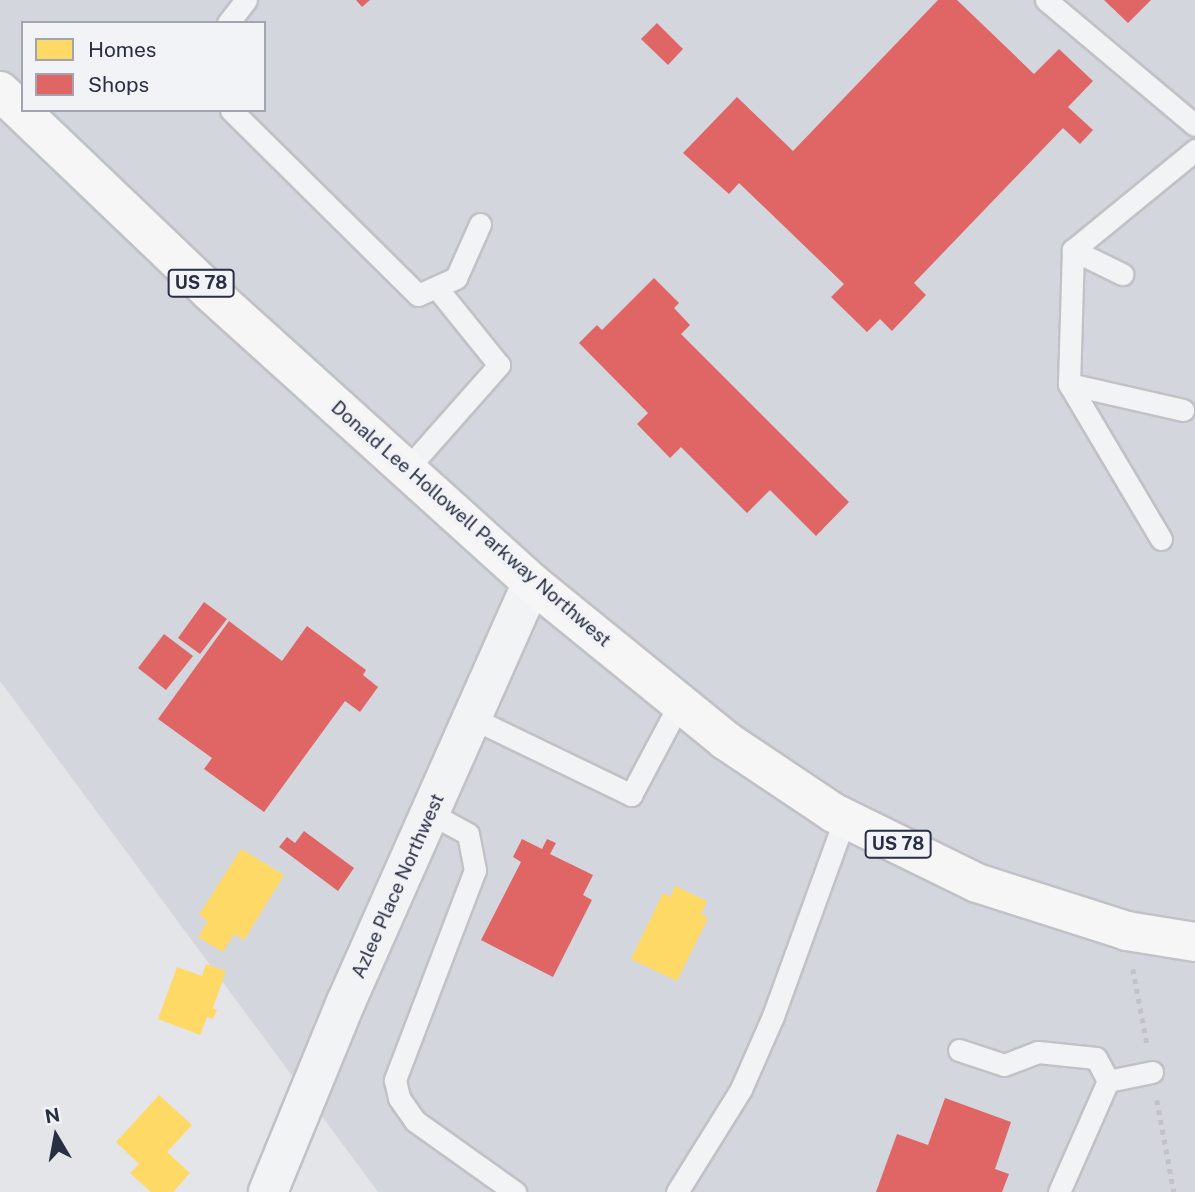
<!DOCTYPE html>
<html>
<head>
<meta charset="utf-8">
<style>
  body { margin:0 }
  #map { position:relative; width:1195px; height:1192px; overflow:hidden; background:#e3e5e8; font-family:"Public Sans",sans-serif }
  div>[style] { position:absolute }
  .built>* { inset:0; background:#d3d6dd }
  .homes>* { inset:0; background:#ffd966 }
  .shops>* { inset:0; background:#e06666 }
  .path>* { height:4.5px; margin-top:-2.25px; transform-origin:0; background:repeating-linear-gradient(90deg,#c2c3c8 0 5px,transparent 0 10px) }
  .roads { filter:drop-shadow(2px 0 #c0c2c6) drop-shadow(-2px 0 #c0c2c6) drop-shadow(0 2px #c0c2c6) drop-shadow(0 -2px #c0c2c6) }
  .lane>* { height:21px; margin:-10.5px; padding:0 10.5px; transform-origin:10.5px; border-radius:10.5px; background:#f2f3f5 }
  .street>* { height:38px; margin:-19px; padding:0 19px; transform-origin:19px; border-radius:19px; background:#f2f3f5 }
  .primary>* { height:38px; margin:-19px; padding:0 19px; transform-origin:19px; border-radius:19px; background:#f6f6f7 }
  span { translate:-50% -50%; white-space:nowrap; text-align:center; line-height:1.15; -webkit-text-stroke:7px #f1f3f7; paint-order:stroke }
  .shield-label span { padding:2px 5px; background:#f1f3f7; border:2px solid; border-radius:5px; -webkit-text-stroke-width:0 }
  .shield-label { font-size:18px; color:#292f43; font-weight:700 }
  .street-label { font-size:19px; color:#292f43 }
  .legend { position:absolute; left:21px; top:21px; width:245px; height:91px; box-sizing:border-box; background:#f1f3f7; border:2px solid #a1a5af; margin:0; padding:9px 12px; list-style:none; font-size:21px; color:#292f43 }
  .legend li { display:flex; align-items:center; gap:14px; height:35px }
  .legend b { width:35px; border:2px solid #a1a5af }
  .north { position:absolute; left:21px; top:1101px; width:70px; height:70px; -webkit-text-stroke:5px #f1f3f7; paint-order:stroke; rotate:350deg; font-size:19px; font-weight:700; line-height:28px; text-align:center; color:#292f43 }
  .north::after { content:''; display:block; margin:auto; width:24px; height:32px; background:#292f43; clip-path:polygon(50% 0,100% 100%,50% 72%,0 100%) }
</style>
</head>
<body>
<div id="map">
  <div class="built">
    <div style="clip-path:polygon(evenodd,0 0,1195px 0,1195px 1192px,378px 1192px,0 681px,0 0,23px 23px,264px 23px,264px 110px,23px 110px,23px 23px)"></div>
  </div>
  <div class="homes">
    <div style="clip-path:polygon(241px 849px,284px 875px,244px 940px,234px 934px,223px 952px,198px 937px,208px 921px,199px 915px)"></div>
    <div style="clip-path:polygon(675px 886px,707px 901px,701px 914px,708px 918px,677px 981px,631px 959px,663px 893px,670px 897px)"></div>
    <div style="clip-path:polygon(206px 964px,226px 971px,213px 1008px,217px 1010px,213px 1019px,207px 1017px,200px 1035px,158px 1019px,177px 967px,202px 976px)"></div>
    <div style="clip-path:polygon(159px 1095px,192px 1125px,167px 1152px,190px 1173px,173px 1192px,151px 1192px,130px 1173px,139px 1164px,116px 1142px)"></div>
  </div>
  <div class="shops">
    <div style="clip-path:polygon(356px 0,370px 0,362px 7px)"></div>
    <div style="clip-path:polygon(938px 0,957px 0,1034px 74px,1059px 49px,1093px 81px,1068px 107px,1093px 130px,1080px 144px,1063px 128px,914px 283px,926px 295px,892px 331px,880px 319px,867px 332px,831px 297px,844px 284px,739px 183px,729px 194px,683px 153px,737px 97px,793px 151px)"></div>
    <div style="clip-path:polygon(1104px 0,1151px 0,1128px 23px)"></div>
    <div style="clip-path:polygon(657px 23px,683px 49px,668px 65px,641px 39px)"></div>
    <div style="clip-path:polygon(654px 278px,679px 303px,674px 308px,690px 325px,681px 334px,849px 502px,816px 536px,770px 490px,747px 513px,681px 447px,670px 458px,637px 424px,648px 413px,579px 343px,597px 325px,602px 330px)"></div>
    <div style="clip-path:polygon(204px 602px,227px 619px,200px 654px,178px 638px)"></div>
    <div style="clip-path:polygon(229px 621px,282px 661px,307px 626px,366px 670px,363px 675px,378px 687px,360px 712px,345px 701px,264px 812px,204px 769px,212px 758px,158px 719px)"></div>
    <div style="clip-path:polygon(164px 634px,193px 656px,166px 690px,138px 668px)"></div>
    <div style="clip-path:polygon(304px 831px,354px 868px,338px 891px,279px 847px,287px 837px,295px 843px)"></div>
    <div style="clip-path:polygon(522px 839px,542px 849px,547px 839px,556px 843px,550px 854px,593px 875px,583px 895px,592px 900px,553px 977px,481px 940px,521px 862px,513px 857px)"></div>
    <div style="clip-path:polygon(945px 1098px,1011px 1122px,995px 1169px,1009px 1174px,1002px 1192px,876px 1192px,897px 1134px,928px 1145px)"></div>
  </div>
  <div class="path">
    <div style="left:1133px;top:969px;width:75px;rotate:79.3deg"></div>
    <div style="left:1157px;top:1100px;width:94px;rotate:79.5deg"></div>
  </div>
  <div class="roads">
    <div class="lane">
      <div style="left:1046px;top:0;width:194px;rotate:40deg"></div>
      <div style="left:228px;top:23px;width:29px;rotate:-52deg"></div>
      <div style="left:231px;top:110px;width:263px;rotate:44.7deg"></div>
      <div style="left:418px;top:295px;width:42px;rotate:-24.1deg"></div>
      <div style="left:456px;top:278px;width:59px;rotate:-66deg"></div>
      <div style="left:1073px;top:250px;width:55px;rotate:26.1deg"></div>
      <div style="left:1069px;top:384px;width:117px;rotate:12.8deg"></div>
      <div style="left:407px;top:469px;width:139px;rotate:-48.5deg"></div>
      <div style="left:499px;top:365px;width:100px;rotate:-128.9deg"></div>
      <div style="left:1161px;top:539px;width:180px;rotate:-120.7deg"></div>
      <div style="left:1069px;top:384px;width:134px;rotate:-88.3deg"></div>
      <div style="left:1073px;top:250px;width:158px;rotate:-39.3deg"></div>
      <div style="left:472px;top:718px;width:177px;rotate:25.8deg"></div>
      <div style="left:631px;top:795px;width:104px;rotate:-62deg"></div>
      <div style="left:430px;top:813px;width:43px;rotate:28.9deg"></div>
      <div style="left:468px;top:834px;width:37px;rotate:79deg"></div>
      <div style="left:475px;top:870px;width:225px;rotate:110.9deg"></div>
      <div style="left:395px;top:1080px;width:18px;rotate:77deg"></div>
      <div style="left:399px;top:1098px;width:28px;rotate:55deg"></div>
      <div style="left:415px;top:1121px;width:123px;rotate:35.4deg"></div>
      <div style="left:959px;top:1050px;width:47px;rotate:18.4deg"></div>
      <div style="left:1004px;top:1065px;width:36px;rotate:-21deg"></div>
      <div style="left:1038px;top:1052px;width:58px;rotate:5.9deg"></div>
      <div style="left:1096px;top:1058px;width:26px;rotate:62deg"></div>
      <div style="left:677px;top:1192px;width:121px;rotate:-58.1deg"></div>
      <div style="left:741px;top:1089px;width:80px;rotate:-66.3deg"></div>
      <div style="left:773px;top:1016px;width:211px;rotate:-70deg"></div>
      <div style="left:1059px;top:1192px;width:121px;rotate:-66.2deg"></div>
      <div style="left:1108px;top:1081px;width:45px;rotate:-11.6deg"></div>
    </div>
    <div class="street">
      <div style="left:268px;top:1192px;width:205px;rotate:-67.7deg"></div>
      <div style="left:346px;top:1002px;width:458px;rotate:-66.1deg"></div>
    </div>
    <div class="primary">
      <div style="left:0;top:91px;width:291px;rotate:43.7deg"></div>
      <div style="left:210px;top:292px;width:434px;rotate:42.1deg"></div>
      <div style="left:532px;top:583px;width:249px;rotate:39.1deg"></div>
      <div style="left:725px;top:740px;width:131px;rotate:33.8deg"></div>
      <div style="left:834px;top:813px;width:159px;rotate:26.1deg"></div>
      <div style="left:977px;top:883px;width:157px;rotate:17.7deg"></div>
      <div style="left:1127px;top:931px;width:69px;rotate:9.2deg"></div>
    </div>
  </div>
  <div class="shield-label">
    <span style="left:201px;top:283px">US 78</span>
    <span style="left:898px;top:844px">US 78</span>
  </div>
  <div class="street-label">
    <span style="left:471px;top:524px;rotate:41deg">Donald Lee Hollowell Parkway Northwest</span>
    <span style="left:398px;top:886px;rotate:-66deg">Azlee Place Northwest</span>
  </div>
  <ul class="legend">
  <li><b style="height:19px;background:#ffd966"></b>Homes</li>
  <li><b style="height:19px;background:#e06666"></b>Shops</li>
  </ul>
  <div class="north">N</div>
</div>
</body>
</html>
